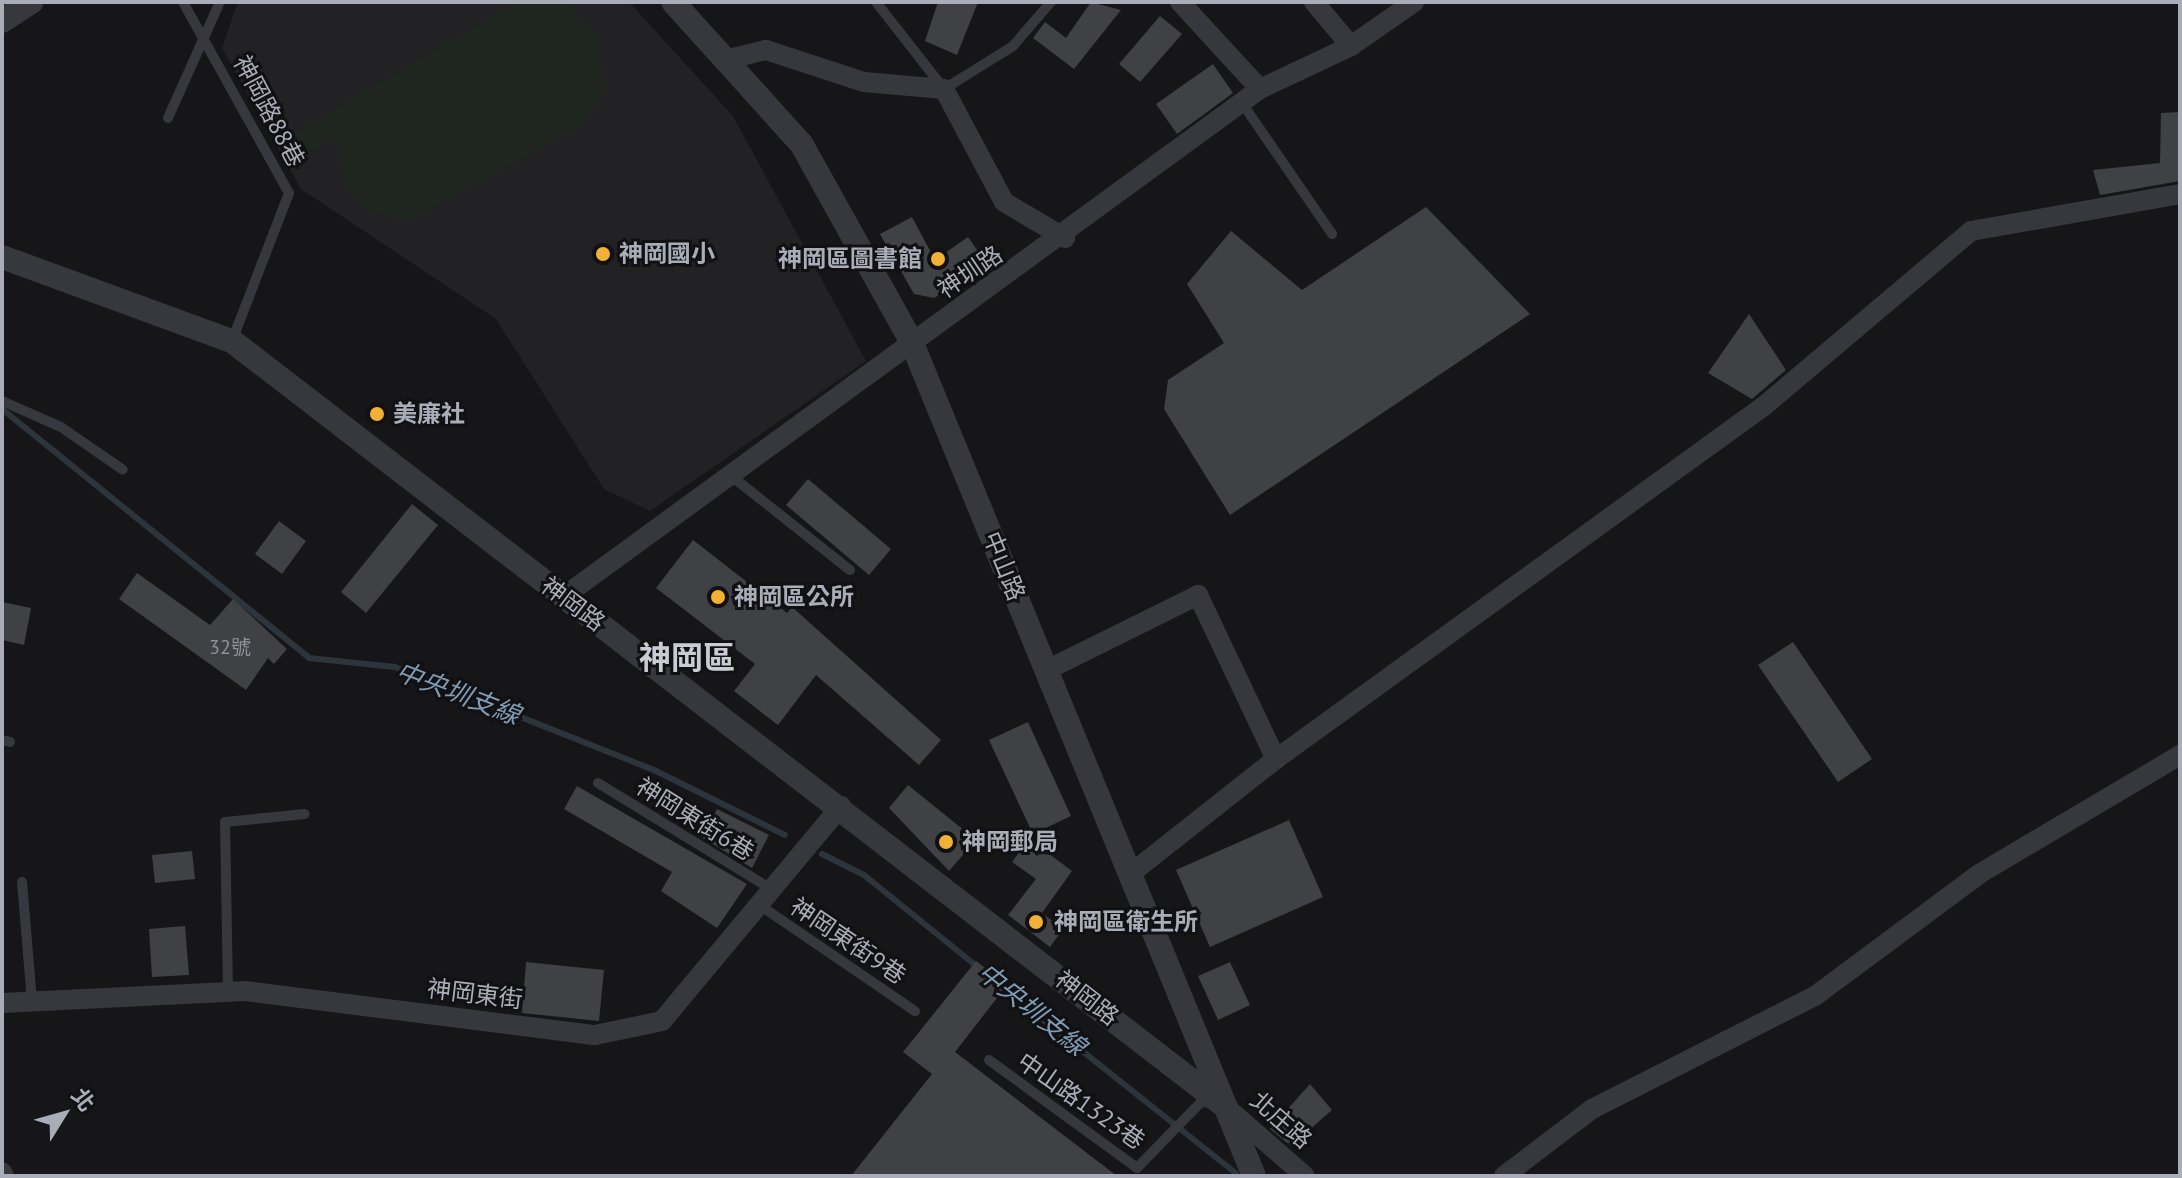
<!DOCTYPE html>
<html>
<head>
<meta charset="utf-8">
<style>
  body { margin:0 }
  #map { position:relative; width:2182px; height:1178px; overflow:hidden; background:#161618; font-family:"PT Sans","Noto Sans TC",sans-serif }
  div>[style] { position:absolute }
  .built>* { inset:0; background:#222225 }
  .green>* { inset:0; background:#1e261f }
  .stream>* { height:6px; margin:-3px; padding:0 3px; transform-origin:3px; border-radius:3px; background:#2c353c }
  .building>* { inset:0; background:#404145 }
  .service>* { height:10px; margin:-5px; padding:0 5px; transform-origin:5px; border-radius:5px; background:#37383d }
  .minor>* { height:20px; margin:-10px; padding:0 10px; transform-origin:10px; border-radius:10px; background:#37383d }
  .tertiary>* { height:24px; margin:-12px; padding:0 12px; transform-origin:12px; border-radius:12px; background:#37383d }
  .dots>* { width:22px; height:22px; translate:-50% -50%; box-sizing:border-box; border:4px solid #111113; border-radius:50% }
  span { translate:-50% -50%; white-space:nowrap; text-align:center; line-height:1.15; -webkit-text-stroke:6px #111113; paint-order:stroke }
  .number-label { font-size:20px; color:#8e929b }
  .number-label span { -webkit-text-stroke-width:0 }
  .street-label { font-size:24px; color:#a8adb8 }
  .poi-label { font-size:24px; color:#a8adb8; font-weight:700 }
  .left { translate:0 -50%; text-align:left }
  .right { translate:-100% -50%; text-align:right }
  .water-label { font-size:26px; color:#7f9bb3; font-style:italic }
  .district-label { font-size:32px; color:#c9ccd4; font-weight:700 }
  .frame { position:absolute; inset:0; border:4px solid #a8adb8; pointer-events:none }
  .north { position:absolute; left:24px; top:1074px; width:80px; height:80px; -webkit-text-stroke:6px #111113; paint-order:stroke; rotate:53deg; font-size:22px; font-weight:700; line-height:32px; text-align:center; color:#a8adb8 }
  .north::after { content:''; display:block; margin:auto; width:28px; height:36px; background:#a8adb8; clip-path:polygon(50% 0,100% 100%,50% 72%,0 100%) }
</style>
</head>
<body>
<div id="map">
  <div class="built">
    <div style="clip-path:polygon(238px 2px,629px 2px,733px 116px,866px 361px,650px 511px,604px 489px,496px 319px,301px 189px,222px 48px)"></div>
  </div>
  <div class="green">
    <div style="clip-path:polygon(516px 2px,566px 2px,597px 36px,606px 89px,583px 126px,408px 222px,365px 209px,346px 187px,334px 139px,299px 160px,286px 138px)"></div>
  </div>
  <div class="stream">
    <div style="left:2px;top:409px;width:395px;rotate:39deg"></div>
    <div style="left:309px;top:658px;width:86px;rotate:6deg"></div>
    <div style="left:395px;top:667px;width:279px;rotate:21.7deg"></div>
    <div style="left:654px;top:770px;width:146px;rotate:26.4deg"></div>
    <div style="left:822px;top:854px;width:47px;rotate:26.6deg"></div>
    <div style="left:864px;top:875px;width:149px;rotate:39deg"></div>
    <div style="left:998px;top:984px;width:304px;rotate:38.5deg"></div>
  </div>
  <div class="building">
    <div style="clip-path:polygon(938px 2px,978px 2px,957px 55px,925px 41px)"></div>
    <div style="clip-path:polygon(1091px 2px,1121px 10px,1074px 69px,1033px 38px,1045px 22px,1066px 38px)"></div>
    <div style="clip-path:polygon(1160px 16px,1182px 34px,1140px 82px,1119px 64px)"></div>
    <div style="clip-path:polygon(1213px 64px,1233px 93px,1177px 134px,1156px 104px)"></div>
    <div style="clip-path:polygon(2180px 112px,2180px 181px,2100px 195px,2093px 170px,2160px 163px,2161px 113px)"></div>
    <div style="clip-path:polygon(1426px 207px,1530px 314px,1230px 515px,1164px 409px,1168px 380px,1224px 343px,1187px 284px,1231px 231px,1302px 290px)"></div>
    <div style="clip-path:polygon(912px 217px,935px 260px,968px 237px,987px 264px,934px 298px,914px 294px,880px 234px)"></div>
    <div style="clip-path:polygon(1749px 314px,1786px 370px,1752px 399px,1708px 373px)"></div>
    <div style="clip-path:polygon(808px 479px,891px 549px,869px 575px,786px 505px)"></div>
    <div style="clip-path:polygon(412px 504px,438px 525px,366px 613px,341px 592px)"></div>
    <div style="clip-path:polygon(279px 521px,306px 541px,282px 574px,255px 554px)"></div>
    <div style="clip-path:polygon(693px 540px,787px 613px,792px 607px,941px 740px,919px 765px,816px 675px,778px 725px,734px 691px,755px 664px,656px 588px)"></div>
    <div style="clip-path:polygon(137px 573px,210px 625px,233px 599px,287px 649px,274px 664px,268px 658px,246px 690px,119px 599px)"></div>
    <div style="clip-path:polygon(2px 602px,31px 608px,24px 645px,2px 640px)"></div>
    <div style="clip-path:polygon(1793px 642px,1872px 759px,1838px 782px,1758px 665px)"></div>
    <div style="clip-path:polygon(1028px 722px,1071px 816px,1033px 834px,989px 740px)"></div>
    <div style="clip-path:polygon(908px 785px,976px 840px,949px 871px,889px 808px)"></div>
    <div style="clip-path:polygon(577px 786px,747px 884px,717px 928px,661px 891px,672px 872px,564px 809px)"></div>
    <div style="clip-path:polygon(717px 809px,769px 835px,752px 868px,703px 838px)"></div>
    <div style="clip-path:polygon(1289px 820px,1323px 897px,1210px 947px,1176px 870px)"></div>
    <div style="clip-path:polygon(1029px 839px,1072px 871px,1042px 913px,1063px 929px,1050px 947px,1008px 915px,1036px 879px,1012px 862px)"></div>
    <div style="clip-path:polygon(192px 851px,195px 879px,155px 883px,152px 855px)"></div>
    <div style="clip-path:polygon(185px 926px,189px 975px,152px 977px,149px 929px)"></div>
    <div style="clip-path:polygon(976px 961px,1007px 985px,955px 1052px,1117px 1176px,851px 1176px,932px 1074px,903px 1052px)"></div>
    <div style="clip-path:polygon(526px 962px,604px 970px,599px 1021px,522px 1013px)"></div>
    <div style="clip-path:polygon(1230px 962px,1250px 1005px,1218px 1020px,1198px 976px)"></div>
    <div style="clip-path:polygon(1310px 1084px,1332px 1110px,1291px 1146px,1270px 1129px)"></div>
  </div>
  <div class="service">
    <div style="left:183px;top:2px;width:218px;rotate:61deg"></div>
    <div style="left:289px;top:193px;width:159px;rotate:111.1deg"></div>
    <div style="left:876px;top:2px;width:110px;rotate:52deg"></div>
    <div style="left:944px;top:89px;width:81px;rotate:-31.9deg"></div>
    <div style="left:1013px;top:46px;width:58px;rotate:-49.2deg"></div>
    <div style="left:1242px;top:103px;width:159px;rotate:55.5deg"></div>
    <div style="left:168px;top:118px;width:127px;rotate:-65.9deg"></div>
    <div style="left:2px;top:401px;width:64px;rotate:23.8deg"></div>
    <div style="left:61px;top:427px;width:75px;rotate:34.7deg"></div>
    <div style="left:730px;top:475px;width:153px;rotate:38.4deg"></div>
    <div style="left:2px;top:740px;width:8px;rotate:14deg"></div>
    <div style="left:598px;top:783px;width:203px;rotate:31.5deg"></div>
    <div style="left:22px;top:882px;width:120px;rotate:85.2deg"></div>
    <div style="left:758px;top:904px;width:190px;rotate:34.3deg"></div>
    <div style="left:228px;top:992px;width:170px;rotate:-91deg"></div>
    <div style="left:225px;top:822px;width:80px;rotate:-5.7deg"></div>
    <div style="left:989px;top:1060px;width:183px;rotate:36.1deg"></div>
    <div style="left:1137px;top:1168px;width:92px;rotate:-45.9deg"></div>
    <div style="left:1201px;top:1102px;width:10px;rotate:6deg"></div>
  </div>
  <div class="minor">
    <div style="left:1180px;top:2px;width:118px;rotate:47.4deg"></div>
    <div style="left:1314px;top:2px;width:57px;rotate:49.9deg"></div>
    <div style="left:725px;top:60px;width:42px;rotate:-13.7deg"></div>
    <div style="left:766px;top:50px;width:103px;rotate:18.1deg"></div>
    <div style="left:864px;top:82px;width:80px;rotate:5deg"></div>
    <div style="left:944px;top:89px;width:128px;rotate:62deg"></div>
    <div style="left:1004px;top:202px;width:71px;rotate:30.5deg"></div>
    <div style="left:563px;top:597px;width:862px;rotate:-36.09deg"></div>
    <div style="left:1260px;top:89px;width:101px;rotate:-25.3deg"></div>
    <div style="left:1351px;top:46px;width:77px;rotate:-34.9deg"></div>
    <div style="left:1047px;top:670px;width:169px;rotate:-26.4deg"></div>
    <div style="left:1198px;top:595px;width:182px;rotate:64.6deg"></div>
    <div style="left:1129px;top:875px;width:187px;rotate:-38.3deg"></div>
    <div style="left:1276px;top:759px;width:602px;rotate:-35.88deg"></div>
    <div style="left:1764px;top:406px;width:271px;rotate:-40.2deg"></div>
    <div style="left:1971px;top:231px;width:212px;rotate:-10deg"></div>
    <div style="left:2px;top:1003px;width:243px;rotate:-2.8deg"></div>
    <div style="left:245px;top:991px;width:353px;rotate:7.2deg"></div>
    <div style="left:595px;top:1035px;width:68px;rotate:-11.8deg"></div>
    <div style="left:662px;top:1021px;width:280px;rotate:-50.2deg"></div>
    <div style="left:1227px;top:1108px;width:103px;rotate:41.1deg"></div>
    <div style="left:2px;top:1172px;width:4px;rotate:63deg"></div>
    <div style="left:1504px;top:1176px;width:111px;rotate:-37.3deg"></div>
    <div style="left:1592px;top:1109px;width:250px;rotate:-26.9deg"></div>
    <div style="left:1815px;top:996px;width:204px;rotate:-36.6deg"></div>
    <div style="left:1979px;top:874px;width:234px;rotate:-30.6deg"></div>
  </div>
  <div class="tertiary">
    <div style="left:673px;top:2px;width:193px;rotate:47.9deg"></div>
    <div style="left:802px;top:145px;width:227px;rotate:60.9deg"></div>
    <div style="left:912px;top:343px;width:900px;rotate:67.68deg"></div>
    <div style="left:2px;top:21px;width:35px;rotate:-33deg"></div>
    <div style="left:2px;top:257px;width:245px;rotate:20.1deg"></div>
    <div style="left:232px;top:341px;width:1250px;rotate:37.62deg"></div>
  </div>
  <div class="dots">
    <div style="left:603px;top:254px;background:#f2b134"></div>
    <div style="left:938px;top:259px;background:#f2b134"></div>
    <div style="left:377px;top:414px;background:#f2b134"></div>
    <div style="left:718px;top:597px;background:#f2b134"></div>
    <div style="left:946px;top:842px;background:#f2b134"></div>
    <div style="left:1036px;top:922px;background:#f2b134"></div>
  </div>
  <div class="number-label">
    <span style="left:230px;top:647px">32號</span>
  </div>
  <div class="street-label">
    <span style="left:269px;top:111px;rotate:62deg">神岡路88巷</span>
    <span style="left:970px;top:272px;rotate:-34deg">神圳路</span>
    <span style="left:1004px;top:566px;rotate:68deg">中山路</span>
    <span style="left:573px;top:604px;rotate:37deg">神岡路</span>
    <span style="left:695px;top:819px;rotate:32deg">神岡東街6巷</span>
    <span style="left:848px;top:941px;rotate:34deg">神岡東街9巷</span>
    <span style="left:475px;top:994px;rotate:7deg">神岡東街</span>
    <span style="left:1087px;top:998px;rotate:38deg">神岡路</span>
    <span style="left:1081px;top:1101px;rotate:35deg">中山路1323巷</span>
    <span style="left:1281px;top:1120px;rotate:41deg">北庄路</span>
  </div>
  <div class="poi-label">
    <span class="left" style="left:619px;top:254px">神岡國小</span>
    <span class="right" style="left:922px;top:259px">神岡區圖書館</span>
    <span class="left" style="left:393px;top:414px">美廉社</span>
    <span class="left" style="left:734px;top:597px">神岡區公所</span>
    <span class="left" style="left:962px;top:842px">神岡郵局</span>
    <span class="left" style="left:1054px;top:922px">神岡區衛生所</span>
  </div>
  <div class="water-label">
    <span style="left:458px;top:693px;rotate:21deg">中央圳支線</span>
    <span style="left:1032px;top:1009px;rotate:39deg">中央圳支線</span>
  </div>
  <div class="district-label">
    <span style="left:687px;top:657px">神岡區</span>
  </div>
  <div class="frame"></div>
  <div class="north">北</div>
</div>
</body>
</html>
